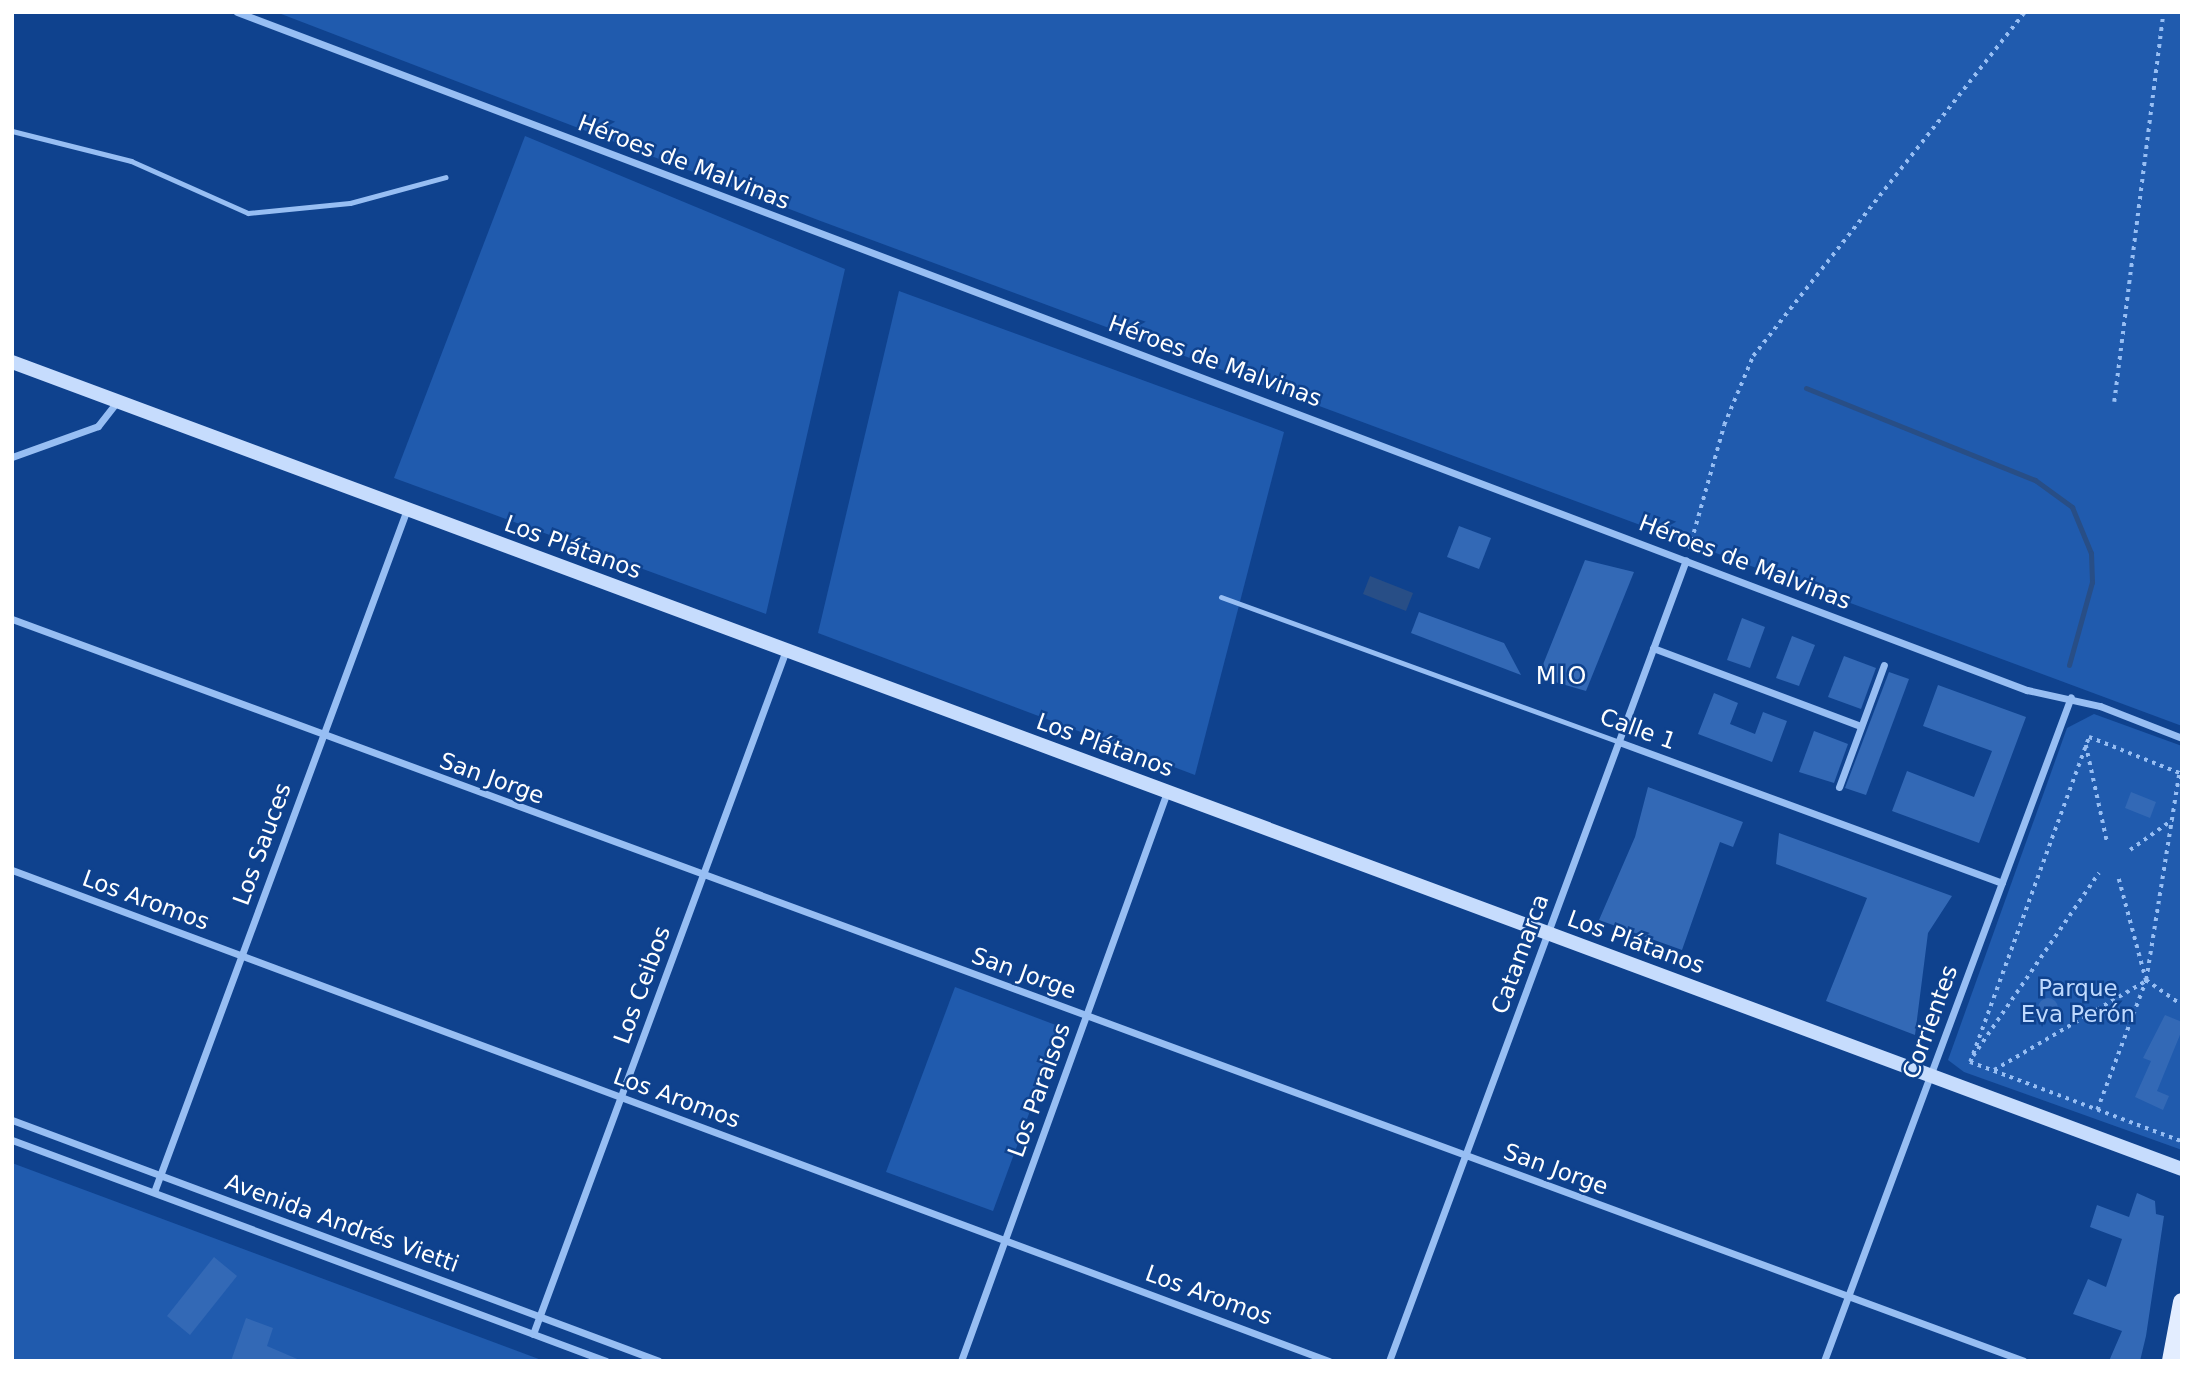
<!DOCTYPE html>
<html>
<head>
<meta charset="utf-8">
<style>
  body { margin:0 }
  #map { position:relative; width:2194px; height:1373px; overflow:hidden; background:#0f428e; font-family:"DejaVu Sans",sans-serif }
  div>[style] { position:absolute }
  .green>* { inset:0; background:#205bae }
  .water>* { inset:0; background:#284e86 }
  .stream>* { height:5px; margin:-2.5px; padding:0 2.5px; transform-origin:2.5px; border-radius:2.5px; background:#284e86 }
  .building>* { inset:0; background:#3369b6 }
  .round { border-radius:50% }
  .path>* { height:3.5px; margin-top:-1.75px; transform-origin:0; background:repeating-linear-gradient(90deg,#97bef3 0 3.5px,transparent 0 8.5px) }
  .lane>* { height:5px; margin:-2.5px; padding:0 2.5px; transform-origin:2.5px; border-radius:2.5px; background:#97bef3 }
  .street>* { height:7px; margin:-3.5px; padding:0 3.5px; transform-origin:3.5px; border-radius:3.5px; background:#97bef3 }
  .secondary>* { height:14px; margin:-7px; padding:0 7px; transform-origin:7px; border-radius:7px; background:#c6dcfd }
  .primary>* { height:18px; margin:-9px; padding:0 9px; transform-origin:9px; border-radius:9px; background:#e3edff }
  span { translate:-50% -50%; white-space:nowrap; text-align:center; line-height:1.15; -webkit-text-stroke:5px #0f428e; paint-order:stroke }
  .street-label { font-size:23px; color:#fff }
  .park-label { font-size:23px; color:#bed9fe }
  .neighbourhood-label { font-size:24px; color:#fff; letter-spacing:2px }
  .frame { position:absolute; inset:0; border:14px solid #fff; pointer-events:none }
</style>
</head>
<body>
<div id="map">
  <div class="green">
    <div style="clip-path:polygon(276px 12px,2182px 12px,2182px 726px,818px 220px)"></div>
    <div style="clip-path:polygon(525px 136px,845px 269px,766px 614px,394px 478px)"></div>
    <div style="clip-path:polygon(899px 291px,1284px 432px,1195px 775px,818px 633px)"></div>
    <div style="clip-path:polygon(2094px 714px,2182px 746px,2182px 1150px,1964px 1072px,1948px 1060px,2067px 728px)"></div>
    <div style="clip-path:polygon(955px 987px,1061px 1027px,993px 1211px,886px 1172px)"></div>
    <div style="clip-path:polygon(12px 1163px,544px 1361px,12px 1361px)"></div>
  </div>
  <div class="water">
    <div style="clip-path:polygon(1370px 576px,1413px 593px,1406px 611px,1363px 594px)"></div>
  </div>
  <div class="stream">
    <div style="left:1806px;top:388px;width:247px;rotate:21.9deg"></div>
    <div style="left:2035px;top:480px;width:46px;rotate:36.1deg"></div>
    <div style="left:2072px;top:507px;width:50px;rotate:67.6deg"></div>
    <div style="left:2091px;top:553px;width:29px;rotate:88deg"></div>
    <div style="left:2092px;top:582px;width:86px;rotate:105.5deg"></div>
  </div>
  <div class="building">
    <div style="clip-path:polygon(1459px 526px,1491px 538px,1479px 569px,1447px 557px)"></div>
    <div style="clip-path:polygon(1585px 560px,1634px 572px,1586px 691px,1538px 677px)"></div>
    <div style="clip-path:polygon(1419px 612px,1504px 643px,1521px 675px,1411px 633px)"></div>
    <div style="clip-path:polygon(1742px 618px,1765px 627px,1750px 668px,1727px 660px)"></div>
    <div style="clip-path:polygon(1792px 636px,1815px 645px,1799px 686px,1776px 678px)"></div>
    <div style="clip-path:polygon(1844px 656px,1876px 668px,1861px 709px,1828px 697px)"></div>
    <div style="clip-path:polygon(1889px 672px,1909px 679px,1866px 795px,1845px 788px)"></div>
    <div style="clip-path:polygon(1938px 685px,2026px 717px,1979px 843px,1892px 811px,1907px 771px,1974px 797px,1992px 751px,1923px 726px)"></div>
    <div style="clip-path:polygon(1714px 693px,1738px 703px,1730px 724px,1755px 734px,1763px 712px,1787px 721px,1772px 762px,1698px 734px)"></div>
    <div style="clip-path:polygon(1814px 731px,1848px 744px,1834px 783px,1799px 772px)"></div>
    <div style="clip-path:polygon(1648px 787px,1743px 822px,1733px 847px,1720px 842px,1682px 950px,1599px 920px,1635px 837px)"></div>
    <div style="clip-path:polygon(2131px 792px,2156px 802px,2150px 818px,2125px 808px)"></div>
    <div style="clip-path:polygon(1779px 833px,1952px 896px,1928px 933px,1915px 1035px,1826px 1001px,1867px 898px,1776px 864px)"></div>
    <div class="round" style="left:2038px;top:998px;width:20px;height:20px"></div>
    <div style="clip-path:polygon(2165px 1015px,2182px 1022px,2182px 1030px,2157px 1091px,2169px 1096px,2163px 1110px,2135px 1097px,2151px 1061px,2143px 1058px)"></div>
    <div style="clip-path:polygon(2137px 1193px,2155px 1201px,2156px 1214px,2164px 1216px,2146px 1336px,2140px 1361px,2109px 1361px,2122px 1331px,2073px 1314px,2088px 1279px,2106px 1287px,2122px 1239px,2090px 1227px,2097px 1205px,2129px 1217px)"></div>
    <div style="clip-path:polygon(214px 1257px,237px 1276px,190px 1335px,167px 1316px)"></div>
    <div style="clip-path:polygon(246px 1318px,273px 1328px,267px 1346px,302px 1361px,231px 1361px)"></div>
  </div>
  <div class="path">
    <div style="left:2114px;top:402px;width:393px;rotate:-82.8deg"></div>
    <div style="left:1689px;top:549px;width:129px;rotate:-74.2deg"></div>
    <div style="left:1724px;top:425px;width:75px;rotate:-67.2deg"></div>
    <div style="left:1753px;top:356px;width:439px;rotate:-51.7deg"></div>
    <div style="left:2086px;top:745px;width:98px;rotate:77.7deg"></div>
    <div style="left:2130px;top:850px;width:52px;rotate:-35.5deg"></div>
    <div style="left:2119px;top:879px;width:105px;rotate:75deg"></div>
    <div style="left:2146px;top:980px;width:44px;rotate:34.8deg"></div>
    <div style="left:1973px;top:1056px;width:222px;rotate:-55.5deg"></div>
    <div style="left:1970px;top:1062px;width:346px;rotate:-69.9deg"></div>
    <div style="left:2089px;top:737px;width:100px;rotate:21.7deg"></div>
    <div style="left:1970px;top:1062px;width:225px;rotate:20.5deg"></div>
    <div style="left:1994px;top:1070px;width:174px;rotate:-30.4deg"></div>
    <div style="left:2097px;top:1110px;width:139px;rotate:-69.3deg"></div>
    <div style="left:2146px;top:980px;width:210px;rotate:-80.9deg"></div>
  </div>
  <div class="lane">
    <div style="left:12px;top:131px;width:123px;rotate:14.1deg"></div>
    <div style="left:131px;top:161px;width:128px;rotate:24deg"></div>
    <div style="left:248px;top:213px;width:102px;rotate:-5.6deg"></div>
    <div style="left:350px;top:203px;width:99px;rotate:-15.2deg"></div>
    <div style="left:1221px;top:597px;width:424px;rotate:20deg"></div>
  </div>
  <div class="street">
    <div style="left:237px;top:12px;width:1914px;rotate:20.75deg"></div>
    <div style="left:2027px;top:690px;width:75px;rotate:12.4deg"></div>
    <div style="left:2100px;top:706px;width:88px;rotate:21.3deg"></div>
    <div style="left:12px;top:457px;width:91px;rotate:-19.8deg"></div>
    <div style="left:98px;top:426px;width:31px;rotate:-52deg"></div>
    <div style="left:12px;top:619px;width:2144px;rotate:20.24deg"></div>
    <div style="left:1653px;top:648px;width:222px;rotate:20.6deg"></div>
    <div style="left:1619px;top:742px;width:408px;rotate:20.2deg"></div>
    <div style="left:1839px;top:787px;width:130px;rotate:-69.8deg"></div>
    <div style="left:12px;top:870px;width:1406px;rotate:20.45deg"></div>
    <div style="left:12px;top:1120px;width:690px;rotate:20.43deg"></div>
    <div style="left:12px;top:1140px;width:634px;rotate:20.41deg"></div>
    <div style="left:154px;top:1192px;width:728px;rotate:-69.67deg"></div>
    <div style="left:533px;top:1334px;width:729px;rotate:-69.7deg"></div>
    <div style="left:961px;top:1361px;width:605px;rotate:-70.1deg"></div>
    <div style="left:1389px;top:1361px;width:854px;rotate:-69.66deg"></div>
    <div style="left:1824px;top:1361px;width:708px;rotate:-69.6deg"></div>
  </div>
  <div class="secondary">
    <div style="left:12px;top:362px;width:2315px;rotate:20.4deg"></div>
  </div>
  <div class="primary">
    <div style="left:2171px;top:1361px;width:60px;rotate:-79.4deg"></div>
  </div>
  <div class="street-label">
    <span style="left:684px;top:162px;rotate:21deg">Héroes de Malvinas</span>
    <span style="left:1215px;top:361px;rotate:20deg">Héroes de Malvinas</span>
    <span style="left:573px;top:547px;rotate:20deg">Los Plátanos</span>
    <span style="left:1745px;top:562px;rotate:21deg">Héroes de Malvinas</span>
    <span style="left:1638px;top:729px;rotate:20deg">Calle 1</span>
    <span style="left:1105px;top:745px;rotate:20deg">Los Plátanos</span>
    <span style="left:492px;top:778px;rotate:20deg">San Jorge</span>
    <span style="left:262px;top:844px;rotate:-70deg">Los Sauces</span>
    <span style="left:146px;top:900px;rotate:20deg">Los Aromos</span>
    <span style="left:1636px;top:942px;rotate:20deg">Los Plátanos</span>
    <span style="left:1520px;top:954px;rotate:-70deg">Catamarca</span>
    <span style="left:1024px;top:973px;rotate:20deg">San Jorge</span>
    <span style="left:642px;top:985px;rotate:-70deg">Los Ceibos</span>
    <span style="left:1930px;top:1022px;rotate:-70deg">Corrientes</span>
    <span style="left:1039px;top:1090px;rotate:-70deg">Los Paraisos</span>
    <span style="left:677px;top:1098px;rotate:20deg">Los Aromos</span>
    <span style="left:1556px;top:1169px;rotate:20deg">San Jorge</span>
    <span style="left:342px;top:1223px;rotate:20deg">Avenida Andrés Vietti</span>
    <span style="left:1209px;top:1295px;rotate:20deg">Los Aromos</span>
  </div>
  <div class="park-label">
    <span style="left:2078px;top:1001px">Parque<br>Eva Perón</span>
  </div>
  <div class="neighbourhood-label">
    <span style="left:1562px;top:677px">MIO</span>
  </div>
  <div class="frame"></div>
</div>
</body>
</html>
